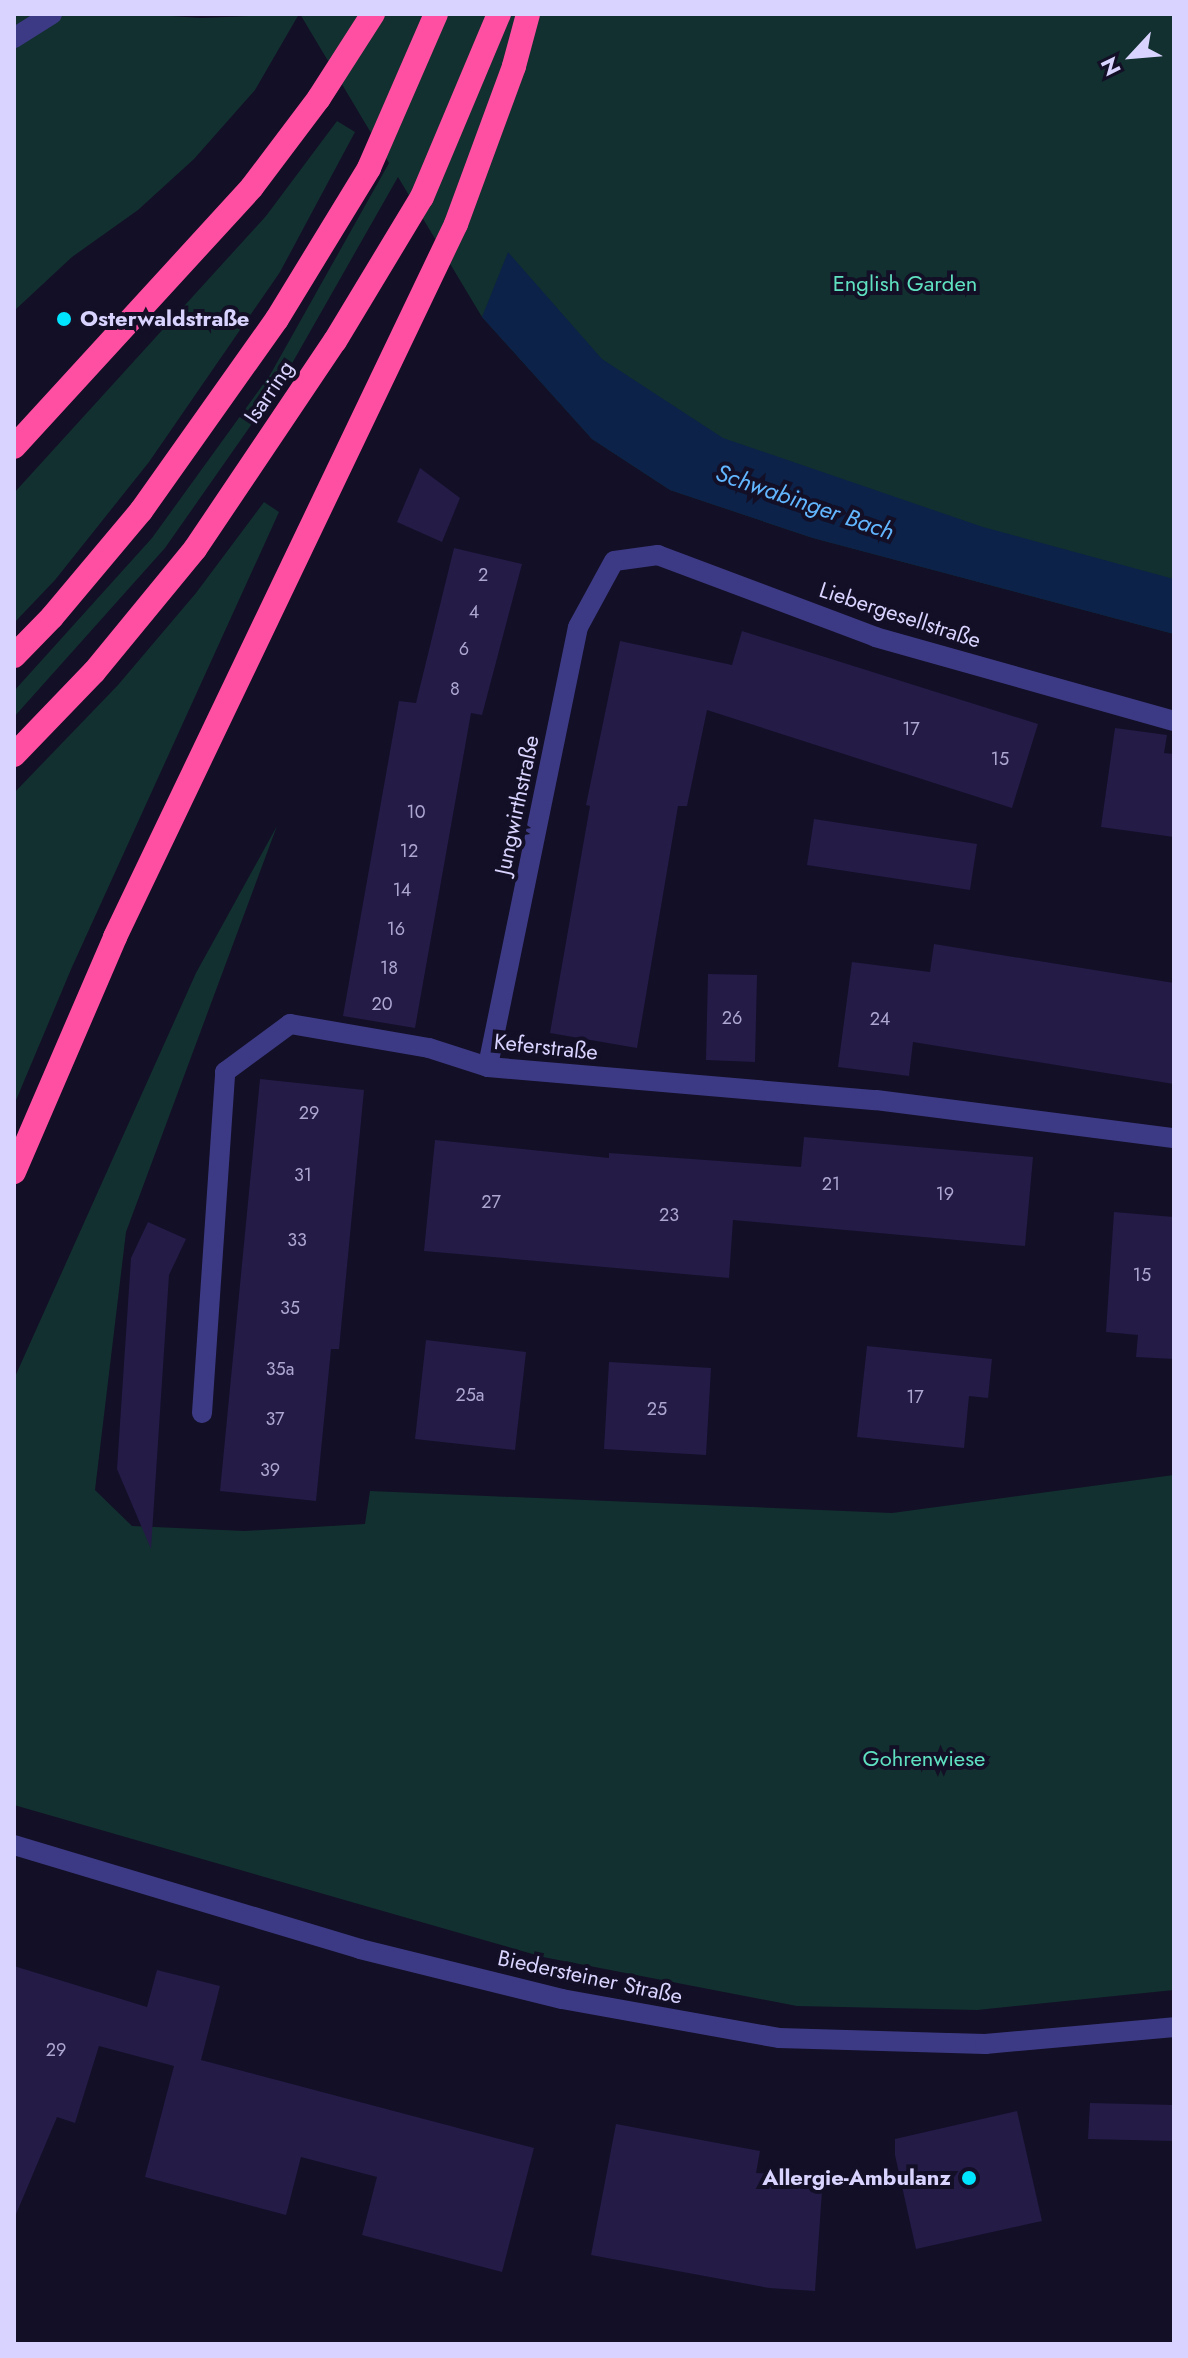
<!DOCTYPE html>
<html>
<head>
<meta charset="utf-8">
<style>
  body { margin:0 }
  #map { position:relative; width:1188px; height:2358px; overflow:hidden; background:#130f26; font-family:Jost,sans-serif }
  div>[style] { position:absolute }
  .green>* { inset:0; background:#12302f }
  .water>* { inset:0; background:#0c2248 }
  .building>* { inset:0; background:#241b47 }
  .lane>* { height:20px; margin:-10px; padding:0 10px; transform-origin:10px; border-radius:10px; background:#3d3a85 }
  .street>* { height:20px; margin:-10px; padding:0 10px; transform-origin:10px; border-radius:10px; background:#3d3a85 }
  .highway>* { height:24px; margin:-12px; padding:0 12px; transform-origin:12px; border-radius:12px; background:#ff4fa3 }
  .dots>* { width:22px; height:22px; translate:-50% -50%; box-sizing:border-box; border:4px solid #130f26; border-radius:50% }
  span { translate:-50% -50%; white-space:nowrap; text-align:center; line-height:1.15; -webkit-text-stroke:8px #130f26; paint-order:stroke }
  .number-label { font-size:18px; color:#aca6d1 }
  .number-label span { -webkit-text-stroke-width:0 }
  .park-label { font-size:22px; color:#5fe0c0 }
  .poi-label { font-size:22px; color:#d9d4ff; font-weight:700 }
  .left { translate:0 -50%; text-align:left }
  .right { translate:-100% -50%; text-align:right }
  .street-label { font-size:22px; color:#d9d4ff }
  .water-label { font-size:24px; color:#62b6ff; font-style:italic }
  .frame { position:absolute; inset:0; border:16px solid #d9d4ff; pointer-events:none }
  .north { position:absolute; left:1092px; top:16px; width:80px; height:80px; -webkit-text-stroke:6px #130f26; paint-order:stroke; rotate:244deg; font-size:22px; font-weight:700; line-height:32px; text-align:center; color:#d9d4ff }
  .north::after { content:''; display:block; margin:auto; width:28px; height:36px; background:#d9d4ff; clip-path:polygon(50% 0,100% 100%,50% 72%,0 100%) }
</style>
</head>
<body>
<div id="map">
  <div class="green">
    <div style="clip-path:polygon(14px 14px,142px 14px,201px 18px,299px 14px,255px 90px,194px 159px,138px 210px,72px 257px,14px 311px)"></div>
    <div style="clip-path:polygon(300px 14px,1174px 14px,1174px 634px,813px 538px,670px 490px,592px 439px,482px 317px,398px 177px,282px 381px,165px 548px,14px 717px,14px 691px,152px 538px,270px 375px,389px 163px)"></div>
    <div style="clip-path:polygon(337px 121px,355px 132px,280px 272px,149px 462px,55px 580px,14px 623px,14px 493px,266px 216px)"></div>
    <div style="clip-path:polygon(264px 502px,279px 512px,72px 967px,14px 1105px,14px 793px,118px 685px,196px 593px)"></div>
    <div style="clip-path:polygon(277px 826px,126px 1232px,95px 1490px,132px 1526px,245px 1531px,365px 1524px,370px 1491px,892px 1513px,1174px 1475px,1174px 1990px,977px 2010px,797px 2006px,543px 1957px,14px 1805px,14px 1379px,196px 973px)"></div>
  </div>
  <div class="water">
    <div style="clip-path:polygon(508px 252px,602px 359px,723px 438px,983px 527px,1174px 579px,1174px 634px,813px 538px,670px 490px,592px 439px,482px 317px)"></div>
  </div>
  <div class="building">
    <div style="clip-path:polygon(420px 468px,460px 498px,442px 542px,397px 522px)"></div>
    <div style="clip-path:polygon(454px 548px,522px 564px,482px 715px,471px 713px,415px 1028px,343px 1016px,399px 701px,416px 703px)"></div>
    <div style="clip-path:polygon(742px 631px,1038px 724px,1012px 808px,707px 710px,687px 806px,678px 806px,637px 1048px,550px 1033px,590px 806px,586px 805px,620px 641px,732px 665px)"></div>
    <div style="clip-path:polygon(1115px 728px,1167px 735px,1164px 753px,1174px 754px,1174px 837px,1101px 827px)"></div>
    <div style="clip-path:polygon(814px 819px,977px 844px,970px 890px,807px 865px)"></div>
    <div style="clip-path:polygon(934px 944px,1174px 983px,1174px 1084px,913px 1042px,909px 1076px,838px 1067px,852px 962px,930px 972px)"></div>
    <div style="clip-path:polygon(708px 974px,757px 975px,755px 1062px,706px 1060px)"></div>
    <div style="clip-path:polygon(260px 1079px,364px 1090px,339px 1349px,331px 1349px,316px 1501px,220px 1491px)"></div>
    <div style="clip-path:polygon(804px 1137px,1033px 1157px,1025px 1246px,733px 1220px,729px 1278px,424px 1251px,435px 1140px,609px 1158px,609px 1153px,801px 1167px)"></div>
    <div style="clip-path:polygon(1114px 1212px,1174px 1217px,1174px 1359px,1136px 1357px,1138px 1335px,1106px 1332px)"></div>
    <div style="clip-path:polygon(148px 1222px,186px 1239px,169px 1275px,151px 1549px,117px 1469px,131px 1258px)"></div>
    <div style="clip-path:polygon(426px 1340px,526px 1352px,515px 1450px,415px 1439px)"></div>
    <div style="clip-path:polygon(867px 1346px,992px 1359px,988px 1398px,969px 1396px,964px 1448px,857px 1437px)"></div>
    <div style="clip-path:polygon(609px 1362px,711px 1368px,706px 1455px,604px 1449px)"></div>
    <div style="clip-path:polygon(14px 1966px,147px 2007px,157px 1970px,220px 1986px,201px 2060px,534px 2148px,502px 2272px,362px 2235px,377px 2177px,301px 2157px,286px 2215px,145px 2177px,174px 2066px,99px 2046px,75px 2123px,57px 2117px,14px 2219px)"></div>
    <div style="clip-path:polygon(1090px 2103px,1174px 2105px,1174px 2141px,1088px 2139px)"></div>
    <div style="clip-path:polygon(1017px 2111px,1042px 2221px,916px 2249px,895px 2155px,895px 2139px)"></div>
    <div style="clip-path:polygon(616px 2124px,760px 2151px,756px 2173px,823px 2177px,815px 2291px,769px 2288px,591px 2255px)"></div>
  </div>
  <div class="lane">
    <div style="left:14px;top:38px;width:45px;rotate:-32.3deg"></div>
    <div style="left:202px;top:1413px;width:342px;rotate:-86.1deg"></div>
    <div style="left:225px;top:1072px;width:81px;rotate:-36.4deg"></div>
    <div style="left:290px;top:1024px;width:141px;rotate:9.8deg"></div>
    <div style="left:429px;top:1048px;width:62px;rotate:17.9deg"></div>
  </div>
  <div class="street">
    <div style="left:1174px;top:721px;width:310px;rotate:-164.3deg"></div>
    <div style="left:876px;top:637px;width:233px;rotate:-159.4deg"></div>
    <div style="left:658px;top:555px;width:44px;rotate:172.2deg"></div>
    <div style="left:614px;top:561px;width:75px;rotate:118.6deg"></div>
    <div style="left:578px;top:627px;width:449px;rotate:101.6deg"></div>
    <div style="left:488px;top:1067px;width:389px;rotate:4.9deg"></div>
    <div style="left:876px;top:1100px;width:300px;rotate:7.3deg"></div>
    <div style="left:14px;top:1845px;width:361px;rotate:16.7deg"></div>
    <div style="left:360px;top:1949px;width:208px;rotate:13.9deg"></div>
    <div style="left:562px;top:1999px;width:220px;rotate:10.2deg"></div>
    <div style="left:779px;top:2038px;width:206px;rotate:1.7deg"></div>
    <div style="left:985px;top:2044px;width:190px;rotate:-5.1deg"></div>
  </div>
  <div class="highway">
    <div style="left:14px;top:447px;width:352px;rotate:-47.5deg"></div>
    <div style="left:252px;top:187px;width:111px;rotate:-53deg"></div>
    <div style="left:319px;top:98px;width:100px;rotate:-57.3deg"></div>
    <div style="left:14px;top:656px;width:54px;rotate:-45.7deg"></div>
    <div style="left:52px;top:617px;width:138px;rotate:-50deg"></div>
    <div style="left:141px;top:511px;width:235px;rotate:-54.7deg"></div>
    <div style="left:277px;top:319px;width:177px;rotate:-58.6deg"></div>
    <div style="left:369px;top:168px;width:168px;rotate:-66.5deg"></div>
    <div style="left:14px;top:755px;width:115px;rotate:-46.1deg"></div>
    <div style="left:94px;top:672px;width:159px;rotate:-50.6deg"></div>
    <div style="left:195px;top:549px;width:251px;rotate:-56.1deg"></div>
    <div style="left:335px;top:341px;width:168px;rotate:-58.9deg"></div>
    <div style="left:422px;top:197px;width:199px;rotate:-67.2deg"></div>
    <div style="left:14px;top:1172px;width:256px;rotate:-66.7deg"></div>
    <div style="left:115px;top:937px;width:790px;rotate:-64.44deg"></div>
    <div style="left:456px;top:224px;width:168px;rotate:-69.8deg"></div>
    <div style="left:514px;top:66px;width:54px;rotate:-74.9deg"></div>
  </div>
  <div class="dots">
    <div style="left:64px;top:319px;background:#00e5ff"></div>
    <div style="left:969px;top:2178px;background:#00e5ff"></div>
  </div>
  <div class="number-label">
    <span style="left:483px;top:575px">2</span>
    <span style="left:474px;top:612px">4</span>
    <span style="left:464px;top:649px">6</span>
    <span style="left:455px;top:689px">8</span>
    <span style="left:911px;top:729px">17</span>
    <span style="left:1000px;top:759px">15</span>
    <span style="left:416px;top:812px">10</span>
    <span style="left:409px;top:851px">12</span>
    <span style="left:402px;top:890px">14</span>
    <span style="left:396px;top:929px">16</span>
    <span style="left:389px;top:968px">18</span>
    <span style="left:382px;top:1004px">20</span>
    <span style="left:732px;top:1018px">26</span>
    <span style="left:880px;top:1019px">24</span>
    <span style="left:309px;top:1113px">29</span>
    <span style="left:303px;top:1175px">31</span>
    <span style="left:831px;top:1184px">21</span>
    <span style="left:945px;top:1194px">19</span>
    <span style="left:491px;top:1202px">27</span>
    <span style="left:669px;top:1215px">23</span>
    <span style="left:297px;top:1240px">33</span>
    <span style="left:1142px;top:1275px">15</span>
    <span style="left:290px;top:1308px">35</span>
    <span style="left:280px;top:1369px">35a</span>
    <span style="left:470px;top:1395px">25a</span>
    <span style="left:915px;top:1397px">17</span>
    <span style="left:657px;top:1409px">25</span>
    <span style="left:275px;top:1419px">37</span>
    <span style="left:270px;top:1470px">39</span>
    <span style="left:56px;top:2050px">29</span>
  </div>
  <div class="park-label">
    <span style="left:905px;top:284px">English Garden</span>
    <span style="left:924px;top:1759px">Gohrenwiese</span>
  </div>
  <div class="poi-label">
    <span class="left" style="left:80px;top:319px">Osterwaldstraße</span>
    <span class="right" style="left:951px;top:2178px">Allergie-Ambulanz</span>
  </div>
  <div class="street-label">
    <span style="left:269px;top:392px;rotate:-56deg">Isarring</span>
    <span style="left:900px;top:615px;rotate:18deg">Liebergesellstraße</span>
    <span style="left:517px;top:805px;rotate:-78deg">Jungwirthstraße</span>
    <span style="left:546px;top:1047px;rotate:6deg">Keferstraße</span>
    <span style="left:590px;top:1977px;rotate:12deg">Biedersteiner Straße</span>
  </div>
  <div class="water-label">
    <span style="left:805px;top:502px;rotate:19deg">Schwabinger Bach</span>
  </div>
  <div class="frame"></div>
  <div class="north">N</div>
</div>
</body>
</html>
